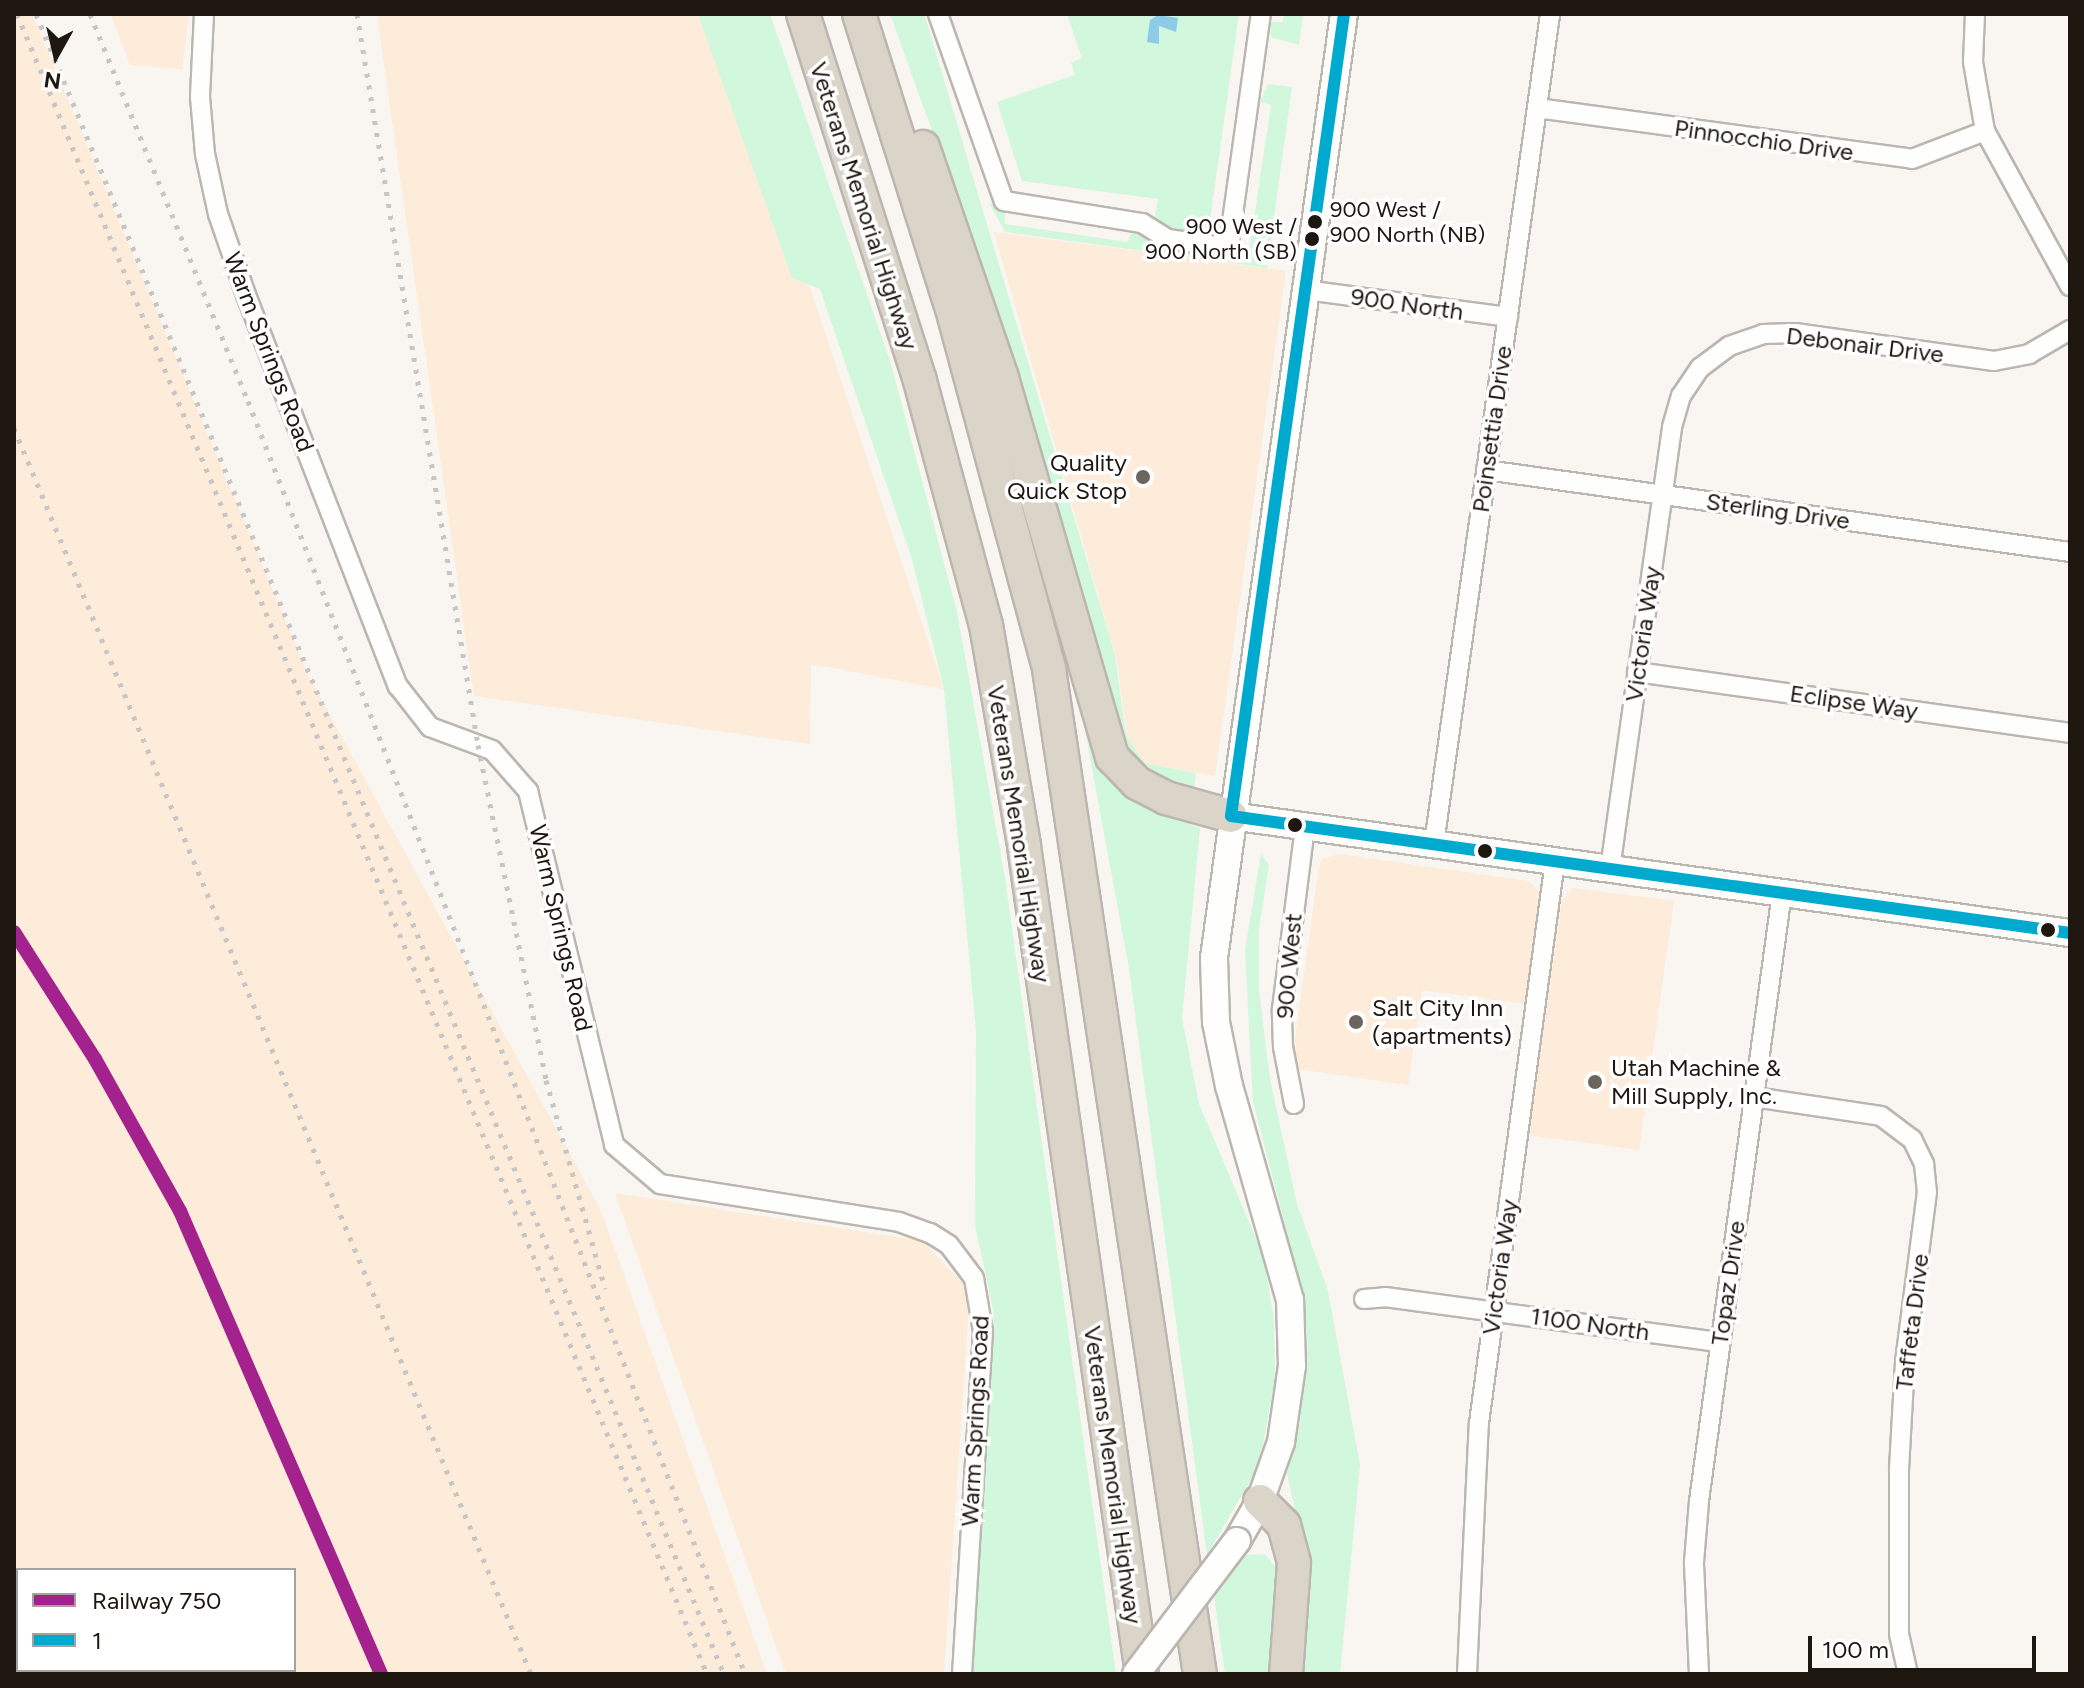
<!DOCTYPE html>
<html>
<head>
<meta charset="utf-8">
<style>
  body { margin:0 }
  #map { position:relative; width:2084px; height:1688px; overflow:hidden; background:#f9f5f0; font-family:Figtree,sans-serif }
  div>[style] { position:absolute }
  .built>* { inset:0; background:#fcecd9 }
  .green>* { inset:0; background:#d1f8dc }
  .water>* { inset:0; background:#8dcbe6 }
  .roads { filter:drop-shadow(2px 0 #bbb6b0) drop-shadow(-2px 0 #bbb6b0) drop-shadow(0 2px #bbb6b0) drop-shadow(0 -2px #bbb6b0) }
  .street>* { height:18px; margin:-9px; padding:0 9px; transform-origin:9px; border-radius:9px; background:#fefefd }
  .secondary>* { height:26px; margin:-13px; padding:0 13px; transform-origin:13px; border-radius:13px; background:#fefefd }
  .highway>* { height:32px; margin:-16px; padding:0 16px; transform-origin:16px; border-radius:16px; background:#dad4c9 }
  .rail>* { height:5px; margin-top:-2.5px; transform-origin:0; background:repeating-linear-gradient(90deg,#c8c6c5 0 4px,transparent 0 12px) }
  .bridges { filter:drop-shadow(2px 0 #bbb6b0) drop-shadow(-2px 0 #bbb6b0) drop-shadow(0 2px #bbb6b0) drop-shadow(0 -2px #bbb6b0) }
  .secondary-bridge>* { height:26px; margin:-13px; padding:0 13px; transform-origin:13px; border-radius:13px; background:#fefefd }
  .bus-1>* { height:12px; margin:-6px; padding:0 6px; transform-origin:6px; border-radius:6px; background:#00a9ce }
  .rail-1>* { height:14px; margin:-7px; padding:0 7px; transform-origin:7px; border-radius:7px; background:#a4228e }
  .dots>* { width:22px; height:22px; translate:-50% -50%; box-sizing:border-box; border:4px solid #fff; border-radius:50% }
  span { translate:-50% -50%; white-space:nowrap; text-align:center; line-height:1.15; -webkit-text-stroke:7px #fff; paint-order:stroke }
  .bus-label { font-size:22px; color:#1e170f }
  .left { translate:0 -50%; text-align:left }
  .right { translate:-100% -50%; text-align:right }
  .street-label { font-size:24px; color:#1e170f }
  .poi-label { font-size:24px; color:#1e170f }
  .frame { position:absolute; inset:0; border:16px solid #1e170f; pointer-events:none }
  .legend { position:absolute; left:16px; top:1568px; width:280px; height:104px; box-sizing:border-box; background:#fff; border:2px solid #a5a29f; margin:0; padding:10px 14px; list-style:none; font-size:24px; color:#1e170f }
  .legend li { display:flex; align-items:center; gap:16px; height:40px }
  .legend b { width:40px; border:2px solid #a5a29f }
  .north { position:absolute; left:16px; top:16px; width:80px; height:80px; -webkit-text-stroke:6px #fff; paint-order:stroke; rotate:188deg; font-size:22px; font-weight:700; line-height:32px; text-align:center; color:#1e170f }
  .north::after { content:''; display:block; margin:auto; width:28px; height:36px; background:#1e170f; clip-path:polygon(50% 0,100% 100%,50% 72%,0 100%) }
  .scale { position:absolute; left:1808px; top:1636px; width:228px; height:36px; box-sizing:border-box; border:4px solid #1e170f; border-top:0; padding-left:10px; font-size:24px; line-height:28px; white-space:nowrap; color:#1e170f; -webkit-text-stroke:6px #fff; paint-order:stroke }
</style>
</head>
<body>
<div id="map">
  <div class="built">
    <div style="clip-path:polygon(evenodd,14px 14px,32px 14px,310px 679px,601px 1211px,767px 1674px,14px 1674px,14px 14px,18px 1570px,294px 1570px,294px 1670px,18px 1670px,18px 1570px)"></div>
    <div style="clip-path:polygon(111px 14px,189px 14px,182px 69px,130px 65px)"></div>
    <div style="clip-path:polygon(377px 14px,719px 14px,944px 689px,811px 664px,810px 744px,474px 696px)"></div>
    <div style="clip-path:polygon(994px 232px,1286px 271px,1215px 776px,1145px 763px,1127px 736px,1117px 661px)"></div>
    <div style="clip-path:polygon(1339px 854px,1528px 881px,1540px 892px,1526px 1004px,1422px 990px,1408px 1085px,1291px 1068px,1319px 866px,1323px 859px)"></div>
    <div style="clip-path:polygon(1573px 888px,1674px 901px,1639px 1150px,1529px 1135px,1562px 901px)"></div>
    <div style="clip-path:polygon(615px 1193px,923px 1241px,970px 1291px,944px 1674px,786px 1674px)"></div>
  </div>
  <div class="green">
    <div style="clip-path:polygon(698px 14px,770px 14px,891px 364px,957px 612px,1005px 878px,1116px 1674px,971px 1674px,994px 1314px,975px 1225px,976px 1030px,944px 689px,912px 559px,820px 289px,792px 278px)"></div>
    <div style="clip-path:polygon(890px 14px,924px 14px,928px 26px,1115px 655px,1126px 735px,1145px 763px,1196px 773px,1194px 790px,1148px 773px,1124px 751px,935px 139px)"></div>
    <div style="clip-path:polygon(1067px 14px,1239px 14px,1209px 227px,1224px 230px,1220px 236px,1169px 228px,1155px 217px,1158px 199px,1022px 181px,997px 102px,1075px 75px,1071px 63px,1082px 58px)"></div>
    <div style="clip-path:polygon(1284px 14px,1303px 14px,1299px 45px,1271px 37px,1270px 22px,1283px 22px)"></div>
    <div style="clip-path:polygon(1268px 84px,1292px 87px,1267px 268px,1005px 232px,988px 201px,1005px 213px,1005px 224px,1127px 242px,1134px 228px,1165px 247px,1249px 252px,1271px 105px,1260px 102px)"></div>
    <div style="clip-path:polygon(1083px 720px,1161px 813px,1200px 828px,1182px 1018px,1199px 1104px,1263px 1255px,1274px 1319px,1275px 1380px,1263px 1444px,1254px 1474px,1207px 1555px,1129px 968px)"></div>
    <div style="clip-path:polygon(1261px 854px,1269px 865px,1259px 929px,1259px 990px,1270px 1079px,1297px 1204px,1328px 1291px,1360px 1465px,1340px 1674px,1298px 1674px,1298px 1522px,1287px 1474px,1300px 1421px,1308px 1345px,1300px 1283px,1253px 1102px,1245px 950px)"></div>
    <div style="clip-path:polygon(1265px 1554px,1279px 1572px,1274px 1674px,1225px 1674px,1214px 1596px,1246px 1555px)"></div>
  </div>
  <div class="water">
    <div style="clip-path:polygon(1158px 15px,1178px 18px,1176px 32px,1159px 26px,1159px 44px,1147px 42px,1150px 20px)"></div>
  </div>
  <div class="roads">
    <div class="street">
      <div style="left:204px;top:14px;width:83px;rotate:92.8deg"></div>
      <div style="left:200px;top:97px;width:57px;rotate:85deg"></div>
      <div style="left:205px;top:154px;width:61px;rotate:77.8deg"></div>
      <div style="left:218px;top:214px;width:86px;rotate:70.9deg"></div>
      <div style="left:246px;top:295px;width:420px;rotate:68.8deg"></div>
      <div style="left:398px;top:686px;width:52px;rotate:52deg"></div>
      <div style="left:430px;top:727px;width:66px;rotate:20.4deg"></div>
      <div style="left:492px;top:750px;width:55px;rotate:48.7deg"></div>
      <div style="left:528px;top:791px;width:364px;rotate:76.3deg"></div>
      <div style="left:614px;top:1145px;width:60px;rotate:40.3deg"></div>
      <div style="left:660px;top:1184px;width:242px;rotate:9deg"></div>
      <div style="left:899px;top:1222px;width:33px;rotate:20deg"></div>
      <div style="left:930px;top:1233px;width:22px;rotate:32deg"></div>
      <div style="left:949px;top:1245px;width:41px;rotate:52.9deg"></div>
      <div style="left:974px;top:1278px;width:54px;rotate:80.4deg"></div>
      <div style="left:983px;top:1331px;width:344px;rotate:93.5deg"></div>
      <div style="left:938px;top:14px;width:198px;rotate:70.6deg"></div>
      <div style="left:1004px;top:201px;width:140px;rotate:9.1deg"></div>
      <div style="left:1142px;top:223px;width:31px;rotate:32deg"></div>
      <div style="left:1168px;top:239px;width:49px;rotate:8.1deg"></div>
      <div style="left:1217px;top:246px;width:16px;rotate:-38deg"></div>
      <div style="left:1230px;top:236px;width:224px;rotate:-82.1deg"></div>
      <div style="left:1975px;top:14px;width:48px;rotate:92.4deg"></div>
      <div style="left:1973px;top:62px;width:70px;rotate:80.1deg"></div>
      <div style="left:1985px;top:131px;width:177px;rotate:61.3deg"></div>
      <div style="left:1537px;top:108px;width:378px;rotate:7.7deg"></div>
      <div style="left:1912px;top:159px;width:78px;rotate:-21deg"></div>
      <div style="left:1306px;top:290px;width:204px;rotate:7.6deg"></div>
      <div style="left:1486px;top:470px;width:590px;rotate:7.99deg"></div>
      <div style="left:1637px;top:672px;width:437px;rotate:8deg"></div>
      <div style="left:1434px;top:844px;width:838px;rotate:-82.04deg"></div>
      <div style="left:1610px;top:869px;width:446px;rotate:-82deg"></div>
      <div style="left:1672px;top:427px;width:32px;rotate:-74deg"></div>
      <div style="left:1681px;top:396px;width:34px;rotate:-56deg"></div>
      <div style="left:1700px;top:368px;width:36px;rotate:-37deg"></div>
      <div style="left:1729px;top:346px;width:36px;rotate:-19deg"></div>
      <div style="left:1763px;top:334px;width:32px;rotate:-2deg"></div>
      <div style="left:1795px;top:333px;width:201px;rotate:8deg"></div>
      <div style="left:1994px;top:361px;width:36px;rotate:-11deg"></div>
      <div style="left:2029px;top:354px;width:48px;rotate:-30.3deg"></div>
      <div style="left:1754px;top:1097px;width:128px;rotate:8.5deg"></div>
      <div style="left:1881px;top:1116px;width:39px;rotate:37deg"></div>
      <div style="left:1912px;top:1139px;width:28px;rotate:64deg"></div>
      <div style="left:1924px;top:1164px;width:28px;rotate:84deg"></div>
      <div style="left:1927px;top:1192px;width:171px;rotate:97.4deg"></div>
      <div style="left:1905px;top:1362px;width:109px;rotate:93.2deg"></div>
      <div style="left:1899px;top:1471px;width:163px;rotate:90deg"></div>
      <div style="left:1899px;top:1634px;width:41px;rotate:77.3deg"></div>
      <div style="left:1294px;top:1104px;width:58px;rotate:-100.9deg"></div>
      <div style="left:1283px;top:1047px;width:38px;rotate:-92deg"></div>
      <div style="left:1282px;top:1009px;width:184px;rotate:-82.8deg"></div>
      <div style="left:1364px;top:1299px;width:21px;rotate:-5deg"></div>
      <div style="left:1385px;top:1297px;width:338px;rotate:7.7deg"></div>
      <div style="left:1467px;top:1674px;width:251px;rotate:-87.3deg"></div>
      <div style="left:1479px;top:1423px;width:567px;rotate:-82.3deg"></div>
      <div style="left:1699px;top:1674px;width:112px;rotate:-92.6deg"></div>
      <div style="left:1694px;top:1562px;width:61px;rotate:-85.3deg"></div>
      <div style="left:1699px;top:1501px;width:614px;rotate:-82.23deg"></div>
    </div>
    <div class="secondary">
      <div style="left:1231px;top:816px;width:847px;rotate:7.94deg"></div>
      <div style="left:1237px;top:1541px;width:46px;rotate:-60.1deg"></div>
      <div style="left:1260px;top:1501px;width:63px;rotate:-70.4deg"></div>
      <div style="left:1281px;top:1442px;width:77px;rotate:-81.8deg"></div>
      <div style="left:1292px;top:1366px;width:66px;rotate:-91.7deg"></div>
      <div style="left:1290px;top:1300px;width:223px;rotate:-105.9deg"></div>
      <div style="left:1229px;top:1086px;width:65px;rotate:-101.5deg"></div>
      <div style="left:1216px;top:1022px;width:64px;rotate:-91.8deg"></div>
      <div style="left:1214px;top:958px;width:953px;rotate:-82.16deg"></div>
    </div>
    <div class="highway">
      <div style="left:803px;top:14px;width:385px;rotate:72.3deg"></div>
      <div style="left:920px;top:381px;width:253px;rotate:74.9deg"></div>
      <div style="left:986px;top:625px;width:224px;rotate:80.2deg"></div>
      <div style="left:1024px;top:846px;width:836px;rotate:81.89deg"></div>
      <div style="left:859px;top:14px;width:317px;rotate:72.5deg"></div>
      <div style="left:954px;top:316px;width:366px;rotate:74.9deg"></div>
      <div style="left:1049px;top:669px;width:1016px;rotate:81.46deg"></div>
      <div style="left:923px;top:147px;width:244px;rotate:71.1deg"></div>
      <div style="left:1002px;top:378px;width:395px;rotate:73.8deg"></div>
      <div style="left:1112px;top:757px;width:36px;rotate:46deg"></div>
      <div style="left:1137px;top:783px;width:33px;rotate:27deg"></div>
      <div style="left:1166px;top:798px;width:67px;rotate:15.5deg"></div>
      <div style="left:1260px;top:1501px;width:34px;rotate:45deg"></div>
      <div style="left:1284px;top:1525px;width:39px;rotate:75deg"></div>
      <div style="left:1294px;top:1563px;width:111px;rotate:94.1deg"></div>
    </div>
  </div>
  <div class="rail">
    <div style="left:17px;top:14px;width:1798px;rotate:67.43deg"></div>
    <div style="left:36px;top:14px;width:1797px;rotate:67.49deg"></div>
    <div style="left:90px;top:14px;width:418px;rotate:67.8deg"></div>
    <div style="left:248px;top:401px;width:1367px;rotate:68.67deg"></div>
    <div style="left:357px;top:14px;width:741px;rotate:80.6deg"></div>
    <div style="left:478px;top:745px;width:342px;rotate:78.5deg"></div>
    <div style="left:546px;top:1080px;width:217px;rotate:74.2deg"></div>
    <div style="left:14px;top:428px;width:1349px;rotate:67.47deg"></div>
  </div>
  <div class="bridges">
    <div class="secondary-bridge">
      <div style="left:1136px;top:1674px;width:167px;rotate:-52.8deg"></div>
    </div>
  </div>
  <div class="bus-1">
    <div style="left:1231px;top:816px;width:847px;rotate:7.94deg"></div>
    <div style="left:1231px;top:816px;width:810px;rotate:-81.98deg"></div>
  </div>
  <div class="rail-1">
    <div style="left:14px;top:932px;width:151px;rotate:57.5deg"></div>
    <div style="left:95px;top:1059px;width:174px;rotate:60.8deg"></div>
    <div style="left:180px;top:1211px;width:505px;rotate:66.53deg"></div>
  </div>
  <div class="dots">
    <div style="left:1315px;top:222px;background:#1e170f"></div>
    <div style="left:1312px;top:239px;background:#1e170f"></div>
    <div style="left:1143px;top:477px;background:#6b655e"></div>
    <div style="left:1295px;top:825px;background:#1e170f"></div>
    <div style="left:1485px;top:851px;background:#1e170f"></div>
    <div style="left:2048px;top:930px;background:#1e170f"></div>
    <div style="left:1356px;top:1022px;background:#6b655e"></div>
    <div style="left:1595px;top:1082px;background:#6b655e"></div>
  </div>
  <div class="bus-label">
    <span class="left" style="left:1330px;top:222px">900 West /<br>900 North (NB)</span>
    <span class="right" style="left:1297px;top:239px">900 West /<br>900 North (SB)</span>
  </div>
  <div class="street-label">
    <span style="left:1764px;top:140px;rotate:8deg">Pinnocchio Drive</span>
    <span style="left:864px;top:206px;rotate:72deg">Veterans Memorial Highway</span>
    <span style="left:1407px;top:304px;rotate:8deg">900 North</span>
    <span style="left:1865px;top:345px;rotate:7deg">Debonair Drive</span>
    <span style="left:269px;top:352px;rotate:69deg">Warm Springs Road</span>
    <span style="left:1492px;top:429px;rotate:-82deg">Poinsettia Drive</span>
    <span style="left:1778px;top:511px;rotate:8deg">Sterling Drive</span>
    <span style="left:1643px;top:634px;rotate:-82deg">Victoria Way</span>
    <span style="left:1854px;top:702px;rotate:8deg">Eclipse Way</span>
    <span style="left:1019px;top:834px;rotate:81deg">Veterans Memorial Highway</span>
    <span style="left:561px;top:928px;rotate:77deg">Warm Springs Road</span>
    <span style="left:1289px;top:966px;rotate:-85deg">900 West</span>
    <span style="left:1500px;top:1267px;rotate:-82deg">Victoria Way</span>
    <span style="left:1728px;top:1283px;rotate:-82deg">Topaz Drive</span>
    <span style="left:1912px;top:1322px;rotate:-83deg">Taffeta Drive</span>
    <span style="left:1590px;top:1324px;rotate:8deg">1100 North</span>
    <span style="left:975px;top:1421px;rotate:-87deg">Warm Springs Road</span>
    <span style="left:1113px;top:1475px;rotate:82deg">Veterans Memorial Highway</span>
  </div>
  <div class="poi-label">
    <span class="right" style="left:1127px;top:477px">Quality<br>Quick Stop</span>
    <span class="left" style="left:1372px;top:1022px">Salt City Inn<br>(apartments)</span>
    <span class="left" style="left:1611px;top:1082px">Utah Machine &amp;<br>Mill Supply, Inc.</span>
  </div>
  <div class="frame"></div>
  <ul class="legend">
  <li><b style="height:10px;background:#a4228e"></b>Railway 750</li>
  <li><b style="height:10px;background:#00a9ce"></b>1</li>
  </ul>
  <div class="north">N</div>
  <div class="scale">100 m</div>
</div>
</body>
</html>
